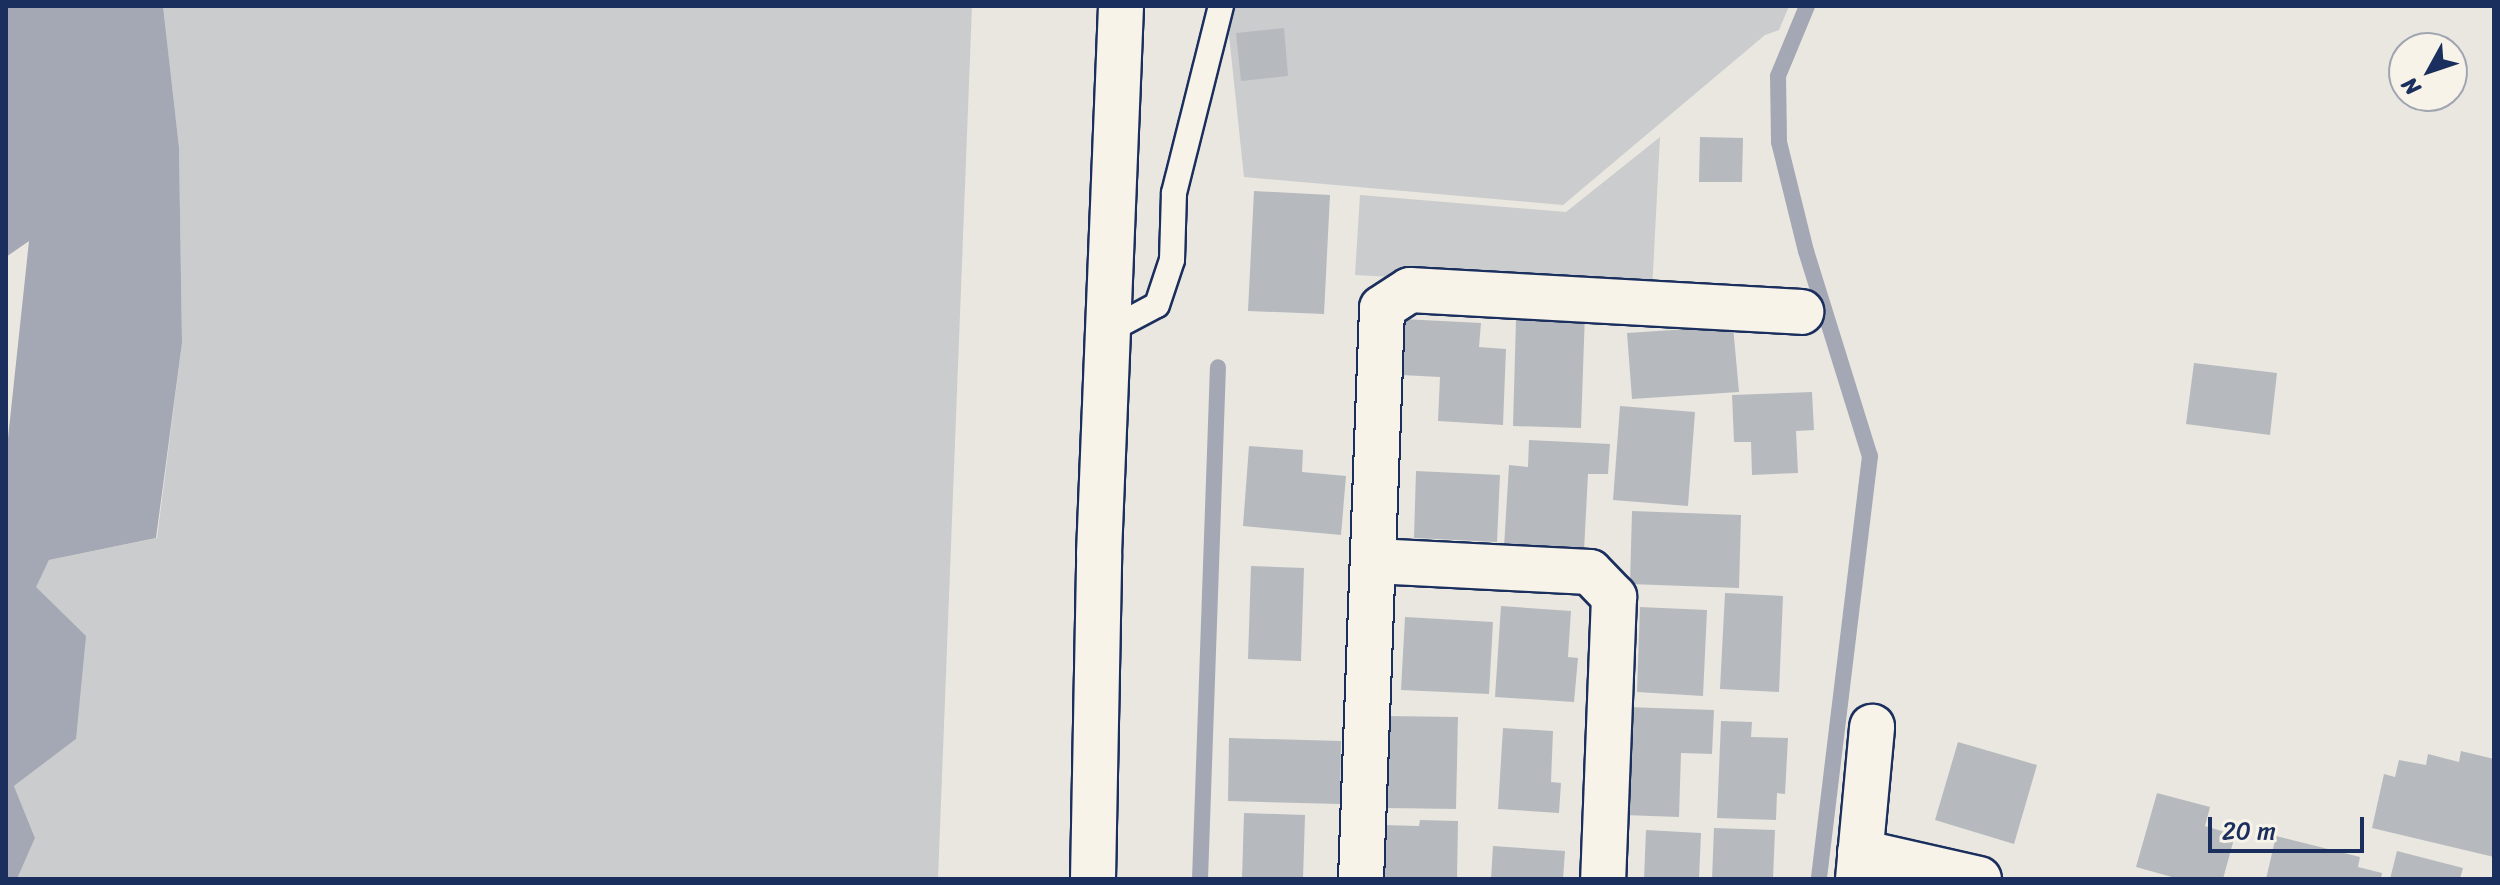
<!DOCTYPE html>
<html>
<head>
<meta charset="utf-8">
<style>
  body { margin:0 }
  #map { position:relative; width:2500px; height:885px; overflow:hidden; background:#eae7e0; font-family:Sriracha,sans-serif }
  div>[style] { position:absolute }
  .green>* { inset:0; background:#cbcccd }
  .water>* { inset:0; background:#a3a8b4 }
  .stream>* { height:16px; margin:-8px; padding:0 8px; transform-origin:8px; border-radius:8px; background:#a3a8b4 }
  .building>* { inset:0; background:#b6babf }
  .roads { filter:drop-shadow(2px 0 #1b2f5e) drop-shadow(-2px 0 #1b2f5e) drop-shadow(0 2px #1b2f5e) drop-shadow(0 -2px #1b2f5e) }
  .service>* { height:24px; margin:-12px; padding:0 12px; transform-origin:12px; border-radius:12px; background:#f7f3e8 }
  .minor>* { height:44px; margin:-22px; padding:0 22px; transform-origin:22px; border-radius:22px; background:#f7f3e8 }
  .tertiary>* { height:44px; margin:-22px; padding:0 22px; transform-origin:22px; border-radius:22px; background:#f7f3e8 }
  span { translate:-50% -50%; white-space:nowrap; text-align:center; line-height:1.15; -webkit-text-stroke:8px #f7f3e8; paint-order:stroke }
  .frame { position:absolute; inset:0; border:8px solid #1b2f5e; pointer-events:none }
  .north { position:absolute; left:2388px; top:32px; width:80px; height:80px; box-sizing:border-box; background:#f7f3e8; border:2px solid #9fa5b1; border-radius:50%; rotate:230deg; font-size:22px; font-weight:700; line-height:32px; text-align:center; color:#1b2f5e }
  .north::after { content:''; display:block; margin:auto; width:28px; height:36px; background:#1b2f5e; clip-path:polygon(50% 0,100% 100%,50% 72%,0 100%) }
  .scale { position:absolute; left:2208px; top:817px; width:156px; height:36px; box-sizing:border-box; border:4px solid #1b2f5e; border-top:0; padding-left:10px; font-size:24px; line-height:28px; white-space:nowrap; color:#1b2f5e; -webkit-text-stroke:6px #f7f3e8; paint-order:stroke }
</style>
</head>
<body>
<div id="map">
  <div class="green">
    <div style="clip-path:polygon(163px 6px,972px 6px,938px 879px,17px 879px,35px 838px,14px 786px,76px 739px,35px 587px,49px 560px,157px 538px,182px 343px,179px 147px)"></div>
    <div style="clip-path:polygon(1233px 6px,1789px 6px,1779px 30px,1765px 35px,1563px 205px,1244px 177px,1229px 35px)"></div>
    <div style="clip-path:polygon(1660px 137px,1652px 291px,1355px 275px,1360px 195px,1566px 212px)"></div>
  </div>
  <div class="water">
    <div style="clip-path:polygon(6px 6px,163px 6px,179px 147px,182px 343px,156px 538px,49px 560px,36px 587px,86px 636px,76px 739px,14px 786px,35px 838px,17px 879px,6px 879px,6px 457px,29px 241px,6px 257px)"></div>
  </div>
  <div class="stream">
    <div style="left:1807px;top:6px;width:76px;rotate:112.5deg"></div>
    <div style="left:1778px;top:76px;width:66px;rotate:89.1deg"></div>
    <div style="left:1779px;top:142px;width:112px;rotate:76.1deg"></div>
    <div style="left:1806px;top:251px;width:215px;rotate:72.7deg"></div>
    <div style="left:1870px;top:456px;width:426px;rotate:96.9deg"></div>
    <div style="left:1200px;top:879px;width:512px;rotate:-87.99deg"></div>
  </div>
  <div class="building">
    <div style="clip-path:polygon(1284px 28px,1288px 76px,1241px 81px,1236px 33px)"></div>
    <div style="clip-path:polygon(1700px 137px,1743px 138px,1742px 182px,1699px 182px)"></div>
    <div style="clip-path:polygon(1254px 191px,1330px 195px,1324px 314px,1248px 311px)"></div>
    <div style="clip-path:polygon(1552px 310px,1585px 312px,1581px 428px,1513px 426px,1516px 319px,1552px 321px)"></div>
    <div style="clip-path:polygon(1403px 319px,1481px 323px,1479px 347px,1506px 349px,1503px 425px,1438px 421px,1440px 377px,1401px 375px)"></div>
    <div style="clip-path:polygon(1733px 326px,1739px 392px,1632px 399px,1627px 333px)"></div>
    <div style="clip-path:polygon(2194px 363px,2277px 373px,2270px 435px,2186px 424px)"></div>
    <div style="clip-path:polygon(1812px 392px,1814px 430px,1796px 431px,1798px 473px,1752px 475px,1751px 442px,1734px 442px,1732px 395px)"></div>
    <div style="clip-path:polygon(1620px 406px,1695px 412px,1688px 506px,1613px 500px)"></div>
    <div style="clip-path:polygon(1529px 440px,1610px 444px,1608px 474px,1588px 474px,1584px 551px,1504px 547px,1509px 465px,1528px 467px)"></div>
    <div style="clip-path:polygon(1249px 446px,1303px 450px,1302px 472px,1346px 476px,1341px 535px,1243px 526px)"></div>
    <div style="clip-path:polygon(1416px 471px,1500px 475px,1497px 542px,1414px 538px)"></div>
    <div style="clip-path:polygon(1632px 511px,1741px 515px,1739px 588px,1630px 584px)"></div>
    <div style="clip-path:polygon(1251px 566px,1304px 568px,1301px 661px,1248px 659px)"></div>
    <div style="clip-path:polygon(1725px 593px,1783px 596px,1779px 692px,1720px 689px)"></div>
    <div style="clip-path:polygon(1501px 606px,1571px 611px,1568px 657px,1578px 658px,1574px 702px,1495px 697px)"></div>
    <div style="clip-path:polygon(1640px 607px,1707px 610px,1703px 696px,1637px 692px)"></div>
    <div style="clip-path:polygon(1405px 617px,1493px 622px,1489px 694px,1401px 690px)"></div>
    <div style="clip-path:polygon(1626px 707px,1714px 710px,1712px 754px,1681px 753px,1679px 817px,1623px 815px)"></div>
    <div style="clip-path:polygon(1387px 716px,1458px 717px,1456px 809px,1386px 808px)"></div>
    <div style="clip-path:polygon(1721px 721px,1752px 722px,1751px 737px,1788px 738px,1785px 794px,1777px 793px,1776px 820px,1717px 818px)"></div>
    <div style="clip-path:polygon(1503px 728px,1553px 731px,1551px 782px,1561px 783px,1559px 813px,1498px 809px)"></div>
    <div style="clip-path:polygon(1229px 738px,1341px 741px,1340px 804px,1228px 801px)"></div>
    <div style="clip-path:polygon(1958px 742px,2037px 765px,2014px 844px,1935px 820px)"></div>
    <div style="clip-path:polygon(2461px 751px,2494px 759px,2494px 857px,2372px 828px,2384px 774px,2395px 777px,2399px 760px,2426px 765px,2428px 754px,2459px 762px)"></div>
    <div style="clip-path:polygon(2157px 793px,2210px 807px,2205px 826px,2235px 835px,2223px 879px,2179px 879px,2136px 867px)"></div>
    <div style="clip-path:polygon(1244px 813px,1305px 815px,1303px 879px,1242px 879px)"></div>
    <div style="clip-path:polygon(1420px 820px,1458px 821px,1457px 879px,1380px 879px,1382px 825px,1419px 826px)"></div>
    <div style="clip-path:polygon(1714px 828px,1775px 830px,1773px 879px,1712px 879px)"></div>
    <div style="clip-path:polygon(1646px 830px,1701px 833px,1699px 879px,1644px 879px)"></div>
    <div style="clip-path:polygon(2276px 836px,2360px 857px,2358px 867px,2382px 873px,2381px 879px,2266px 879px)"></div>
    <div style="clip-path:polygon(1493px 846px,1565px 851px,1563px 879px,1491px 879px)"></div>
    <div style="clip-path:polygon(2397px 851px,2463px 868px,2460px 879px,2390px 879px)"></div>
  </div>
  <div class="roads">
    <div class="service">
      <div style="left:1108px;top:331px;width:55px;rotate:-28deg"></div>
      <div style="left:1157px;top:305px;width:47px;rotate:-71.6deg"></div>
      <div style="left:1172px;top:260px;width:67px;rotate:-88.3deg"></div>
      <div style="left:1174px;top:193px;width:193px;rotate:-75.9deg"></div>
    </div>
    <div class="minor">
      <div style="left:1374px;top:561px;width:216px;rotate:2.9deg"></div>
      <div style="left:1590px;top:572px;width:35px;rotate:46deg"></div>
      <div style="left:1614px;top:597px;width:282px;rotate:92.2deg"></div>
      <div style="left:1860px;top:852px;width:122px;rotate:12.8deg"></div>
      <div style="left:1361px;top:879px;width:571px;rotate:-87.89deg"></div>
      <div style="left:1382px;top:308px;width:33px;rotate:-33deg"></div>
      <div style="left:1410px;top:290px;width:392px;rotate:3.2deg"></div>
      <div style="left:1858px;top:879px;width:153px;rotate:-84.7deg"></div>
    </div>
    <div class="tertiary">
      <div style="left:1093px;top:879px;width:325px;rotate:-88.9deg"></div>
      <div style="left:1099px;top:554px;width:548px;rotate:-87.7deg"></div>
    </div>
  </div>
  <div class="frame"></div>
  <div class="north">N</div>
  <div class="scale">20 m</div>
</div>
</body>
</html>
